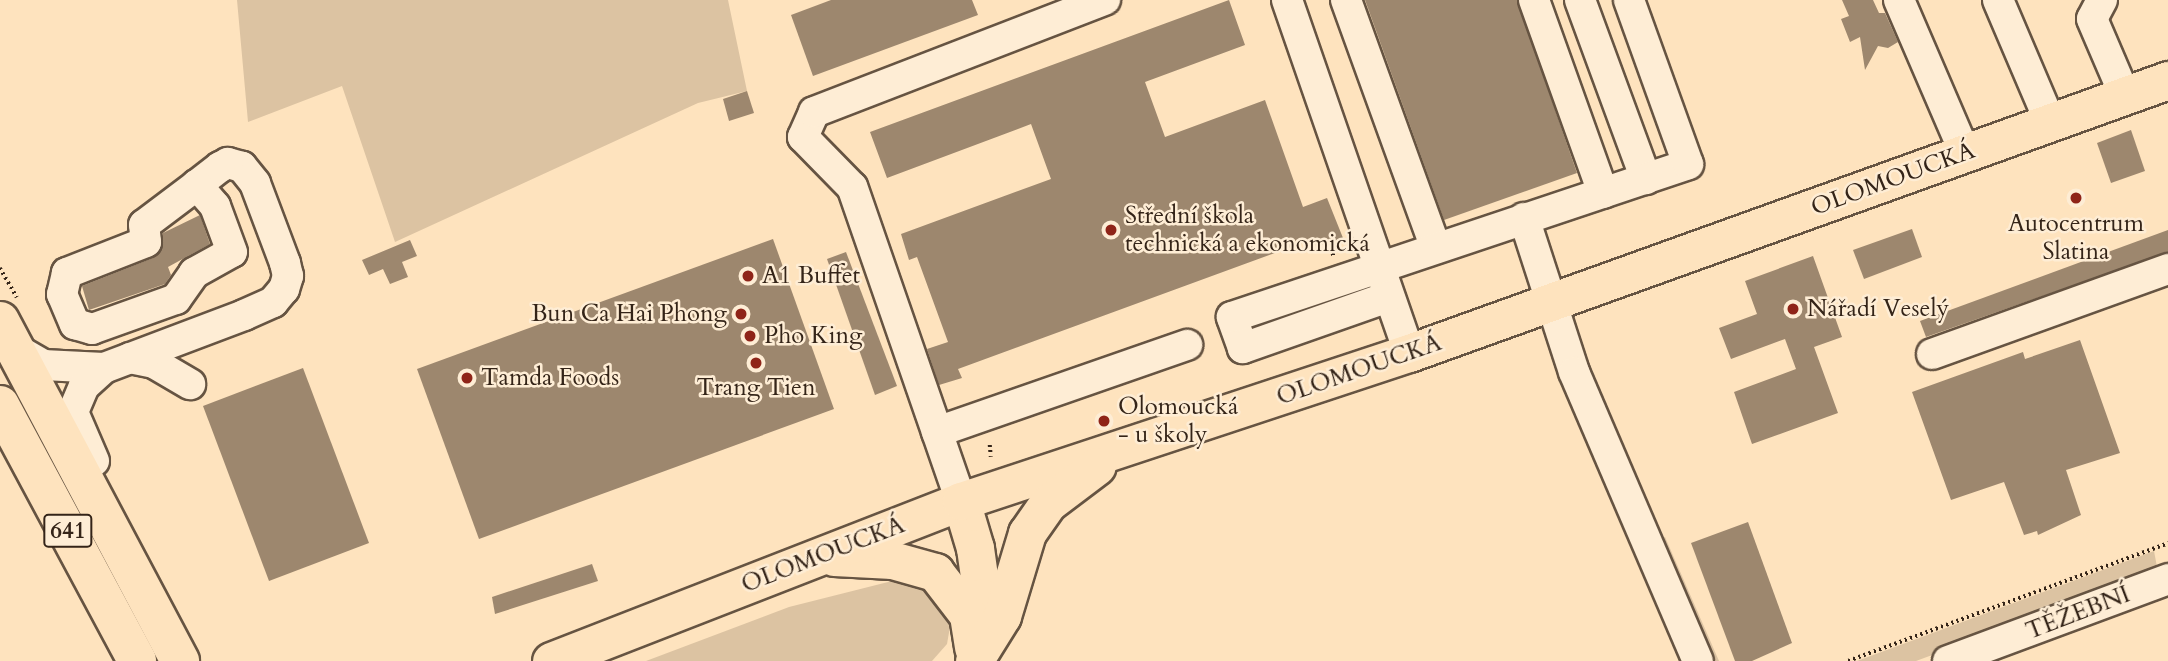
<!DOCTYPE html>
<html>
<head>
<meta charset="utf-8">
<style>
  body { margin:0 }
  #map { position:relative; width:2168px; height:661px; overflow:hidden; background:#fee3be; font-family:Cardo,serif }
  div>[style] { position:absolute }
  .green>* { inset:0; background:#dcc3a2 }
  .building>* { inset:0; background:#9d876e }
  .path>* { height:3.5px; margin-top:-1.75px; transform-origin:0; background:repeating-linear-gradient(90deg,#342418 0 2px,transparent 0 5.5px) }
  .roads { filter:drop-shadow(2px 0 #665442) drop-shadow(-2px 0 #665442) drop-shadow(0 2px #665442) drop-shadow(0 -2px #665442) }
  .minor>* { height:30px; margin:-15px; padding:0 15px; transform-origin:15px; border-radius:15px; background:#feedd5 }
  .major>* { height:37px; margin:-18.5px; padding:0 18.5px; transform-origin:18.5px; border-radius:18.5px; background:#fee3be }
  .highway>* { height:38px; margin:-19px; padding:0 19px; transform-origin:19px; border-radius:19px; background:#fee3be }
  .dots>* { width:19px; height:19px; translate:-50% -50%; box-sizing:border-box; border:4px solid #feedd5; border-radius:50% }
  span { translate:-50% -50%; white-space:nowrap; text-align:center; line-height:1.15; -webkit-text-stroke:5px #feedd5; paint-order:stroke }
  .shield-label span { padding:2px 5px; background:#feedd5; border:2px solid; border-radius:5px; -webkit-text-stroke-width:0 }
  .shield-label { font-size:23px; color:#342418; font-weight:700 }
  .street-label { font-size:24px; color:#342418 }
  .poi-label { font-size:24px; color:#342418 }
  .left { translate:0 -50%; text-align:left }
  .right { translate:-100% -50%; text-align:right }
</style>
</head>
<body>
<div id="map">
  <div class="green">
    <div style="clip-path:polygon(237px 0,728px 0,747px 91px,698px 103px,395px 242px,342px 86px,248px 122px)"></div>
    <div style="clip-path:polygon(1665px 537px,1719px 661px,1704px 661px,1651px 543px)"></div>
    <div style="clip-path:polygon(2154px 551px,2157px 567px,2148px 575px,1916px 661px,1857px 661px)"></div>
    <div style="clip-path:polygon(900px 579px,924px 585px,951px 621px,947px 644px,932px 661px,646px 661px,789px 607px)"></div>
  </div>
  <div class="building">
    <div style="clip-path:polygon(831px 0,972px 0,978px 15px,813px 76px,791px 15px)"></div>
    <div style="clip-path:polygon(1229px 0,1245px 45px,1145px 82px,1165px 137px,1265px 100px,1303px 207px,1327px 198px,1343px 238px,1316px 247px,1313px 239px,958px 369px,962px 378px,939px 385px,927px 349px,948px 342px,917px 257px,909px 260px,901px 234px,1051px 179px,1031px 124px,887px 178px,870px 132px)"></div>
    <div style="clip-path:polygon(1365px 0,1517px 0,1577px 173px,1444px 220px)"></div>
    <div style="clip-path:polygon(1842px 0,1873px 0,1879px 13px,1885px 13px,1898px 42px,1888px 48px,1878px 46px,1865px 70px,1860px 37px,1850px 42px,1841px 19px,1849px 16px)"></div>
    <div style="clip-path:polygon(747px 91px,754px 113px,729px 121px,723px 99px)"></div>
    <div style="clip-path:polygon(2131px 130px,2145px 171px,2111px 183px,2097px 143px)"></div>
    <div style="clip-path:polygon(200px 215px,210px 244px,168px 267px,171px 275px,165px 284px,89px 310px,82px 286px,153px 258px,162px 248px,163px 233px)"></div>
    <div style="clip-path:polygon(1912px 229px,1922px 257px,1864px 279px,1853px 250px)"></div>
    <div style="clip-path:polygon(2168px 230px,2168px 252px,1926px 337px,1920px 321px)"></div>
    <div style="clip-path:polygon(773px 239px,834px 409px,479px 539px,417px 369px)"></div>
    <div style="clip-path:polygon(410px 240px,417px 256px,402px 262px,408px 277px,390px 284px,383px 269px,369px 275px,362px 260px)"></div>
    <div style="clip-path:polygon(846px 252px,897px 386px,875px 395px,827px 259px)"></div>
    <div style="clip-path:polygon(1813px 256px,1842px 337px,1814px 347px,1838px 413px,1752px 444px,1734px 392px,1796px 369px,1785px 339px,1731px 359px,1719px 328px,1757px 314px,1745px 281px)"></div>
    <div style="clip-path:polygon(2080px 340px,2120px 453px,2066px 470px,2081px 515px,2038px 535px,2037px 531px,2024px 535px,2004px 482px,1951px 500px,1912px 392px,2023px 352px,2025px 359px)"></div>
    <div style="clip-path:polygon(303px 368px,369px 543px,269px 581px,203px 406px)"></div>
    <div style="clip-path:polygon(1748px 522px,1792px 643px,1752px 661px,1735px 661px,1691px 543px)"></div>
    <div style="clip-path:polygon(592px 564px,598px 581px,495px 614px,492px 597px)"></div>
  </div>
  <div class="path">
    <div style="left:1329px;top:243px;width:15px;rotate:70deg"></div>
    <div style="left:0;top:268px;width:34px;rotate:60deg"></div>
    <div style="left:990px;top:445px;width:12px;rotate:85deg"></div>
    <div style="left:1848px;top:661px;width:341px;rotate:-20.2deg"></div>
  </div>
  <div class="roads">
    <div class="minor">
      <div style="left:1287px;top:0;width:373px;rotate:70.9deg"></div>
      <div style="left:1346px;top:0;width:264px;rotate:70.1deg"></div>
      <div style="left:1534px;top:0;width:205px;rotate:70.3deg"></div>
      <div style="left:1580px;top:0;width:191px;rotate:69.8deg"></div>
      <div style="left:1899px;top:0;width:167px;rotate:66.7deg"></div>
      <div style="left:1998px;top:0;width:133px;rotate:66.9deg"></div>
      <div style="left:2102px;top:0;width:21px;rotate:118deg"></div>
      <div style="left:2092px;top:19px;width:84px;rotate:66.8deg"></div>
      <div style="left:1524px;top:218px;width:162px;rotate:72deg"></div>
      <div style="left:1574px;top:372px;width:314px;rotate:66.8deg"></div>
      <div style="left:1388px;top:297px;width:154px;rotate:160.6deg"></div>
      <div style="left:1243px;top:348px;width:33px;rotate:-110deg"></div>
      <div style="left:1232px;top:317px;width:481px;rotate:-18.5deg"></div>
      <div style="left:1688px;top:164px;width:174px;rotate:-109.8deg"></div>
      <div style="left:14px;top:348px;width:34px;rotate:30deg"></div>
      <div style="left:43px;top:365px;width:61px;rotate:2.8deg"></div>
      <div style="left:1932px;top:354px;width:251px;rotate:-19.8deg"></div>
      <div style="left:130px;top:358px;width:25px;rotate:12deg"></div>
      <div style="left:154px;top:363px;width:42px;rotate:30.3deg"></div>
      <div style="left:937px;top:432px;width:265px;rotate:-19.2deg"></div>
      <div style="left:94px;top:461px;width:53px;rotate:-113.2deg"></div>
      <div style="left:73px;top:412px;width:28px;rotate:-67deg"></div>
      <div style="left:84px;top:386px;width:27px;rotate:-42deg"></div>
      <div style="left:104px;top:368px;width:150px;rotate:-20.7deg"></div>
      <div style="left:244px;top:315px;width:32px;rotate:-24deg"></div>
      <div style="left:273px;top:302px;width:17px;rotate:-50deg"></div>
      <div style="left:284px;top:289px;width:14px;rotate:-73deg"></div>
      <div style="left:288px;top:276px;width:13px;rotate:-103deg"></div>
      <div style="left:285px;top:263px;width:85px;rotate:-110.6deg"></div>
      <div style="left:255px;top:183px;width:21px;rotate:-129deg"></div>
      <div style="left:242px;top:167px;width:15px;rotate:-164deg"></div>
      <div style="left:228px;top:163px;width:9px;rotate:153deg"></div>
      <div style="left:220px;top:167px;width:29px;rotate:142deg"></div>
      <div style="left:197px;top:185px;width:66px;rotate:143deg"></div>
      <div style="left:144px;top:225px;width:17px;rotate:83deg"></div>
      <div style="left:146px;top:242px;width:85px;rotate:158.6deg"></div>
      <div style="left:67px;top:273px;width:22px;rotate:103deg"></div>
      <div style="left:62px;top:294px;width:33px;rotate:67deg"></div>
      <div style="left:75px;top:324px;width:18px;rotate:16deg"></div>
      <div style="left:92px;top:329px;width:89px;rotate:-19.7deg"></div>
      <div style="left:176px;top:299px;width:32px;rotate:-55deg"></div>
      <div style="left:194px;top:273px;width:43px;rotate:-28.9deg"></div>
      <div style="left:232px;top:252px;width:49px;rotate:-110.3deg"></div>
      <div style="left:215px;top:206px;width:28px;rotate:-131deg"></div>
      <div style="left:961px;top:501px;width:332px;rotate:-109.1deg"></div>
      <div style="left:852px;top:187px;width:70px;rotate:-134.4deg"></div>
      <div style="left:803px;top:137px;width:27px;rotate:-66deg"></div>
      <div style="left:814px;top:112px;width:312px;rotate:-21.1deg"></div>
      <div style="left:1948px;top:661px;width:235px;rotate:-20.4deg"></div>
    </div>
    <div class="major">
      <div style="left:961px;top:501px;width:49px;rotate:73.4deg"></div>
      <div style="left:975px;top:548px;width:49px;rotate:81.9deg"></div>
      <div style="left:982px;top:597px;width:40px;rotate:97.1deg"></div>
      <div style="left:834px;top:557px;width:58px;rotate:3deg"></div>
      <div style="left:892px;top:560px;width:45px;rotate:15.6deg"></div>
      <div style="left:935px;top:572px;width:54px;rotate:52.5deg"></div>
      <div style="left:968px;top:615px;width:33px;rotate:81deg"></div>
      <div style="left:551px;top:661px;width:440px;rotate:-21.3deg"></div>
      <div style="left:961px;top:501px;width:472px;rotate:-18.3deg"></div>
      <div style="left:1409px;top:353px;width:807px;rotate:-19.78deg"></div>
      <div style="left:974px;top:661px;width:53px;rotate:-58.1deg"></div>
      <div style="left:1002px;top:616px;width:87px;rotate:-73.2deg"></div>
      <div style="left:1027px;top:533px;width:37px;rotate:-55deg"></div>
      <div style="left:1048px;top:503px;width:61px;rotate:-37.1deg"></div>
    </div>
    <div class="highway">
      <div style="left:0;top:321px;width:385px;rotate:62.1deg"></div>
      <div style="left:0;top:405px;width:290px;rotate:61.8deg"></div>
    </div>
  </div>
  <div class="dots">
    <div style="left:2076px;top:198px;background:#8f2418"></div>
    <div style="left:1111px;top:230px;background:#8f2418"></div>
    <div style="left:748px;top:276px;background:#8f2418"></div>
    <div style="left:1793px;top:309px;background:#8f2418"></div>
    <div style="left:741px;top:314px;background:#8f2418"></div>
    <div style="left:750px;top:336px;background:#8f2418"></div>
    <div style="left:756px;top:363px;background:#8f2418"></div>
    <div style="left:467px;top:378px;background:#8f2418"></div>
    <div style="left:1104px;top:421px;background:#8f2418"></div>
  </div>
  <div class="shield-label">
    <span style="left:68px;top:531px">641</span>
  </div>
  <div class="street-label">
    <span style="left:1893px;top:179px;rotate:-20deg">OLOMOUCKÁ</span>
    <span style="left:1359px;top:370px;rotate:-19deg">OLOMOUCKÁ</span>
    <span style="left:823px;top:555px;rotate:-21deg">OLOMOUCKÁ</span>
    <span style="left:2078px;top:613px;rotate:-21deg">TĚŽEBNÍ</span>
  </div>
  <div class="poi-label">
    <span class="left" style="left:1125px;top:230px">Střední škola<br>technická a ekonomická</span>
    <span style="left:2076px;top:238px">Autocentrum<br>Slatina</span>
    <span class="left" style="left:762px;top:276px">A1 Buffet</span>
    <span class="left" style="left:1807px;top:309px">Nářadí Veselý</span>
    <span class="right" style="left:727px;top:314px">Bun Ca Hai Phong</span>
    <span class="left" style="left:764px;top:336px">Pho King</span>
    <span class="left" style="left:481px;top:378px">Tamda Foods</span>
    <span style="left:756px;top:388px">Trang Tien</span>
    <span class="left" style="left:1118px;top:421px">Olomoucká<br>- u školy</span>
  </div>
</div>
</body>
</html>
